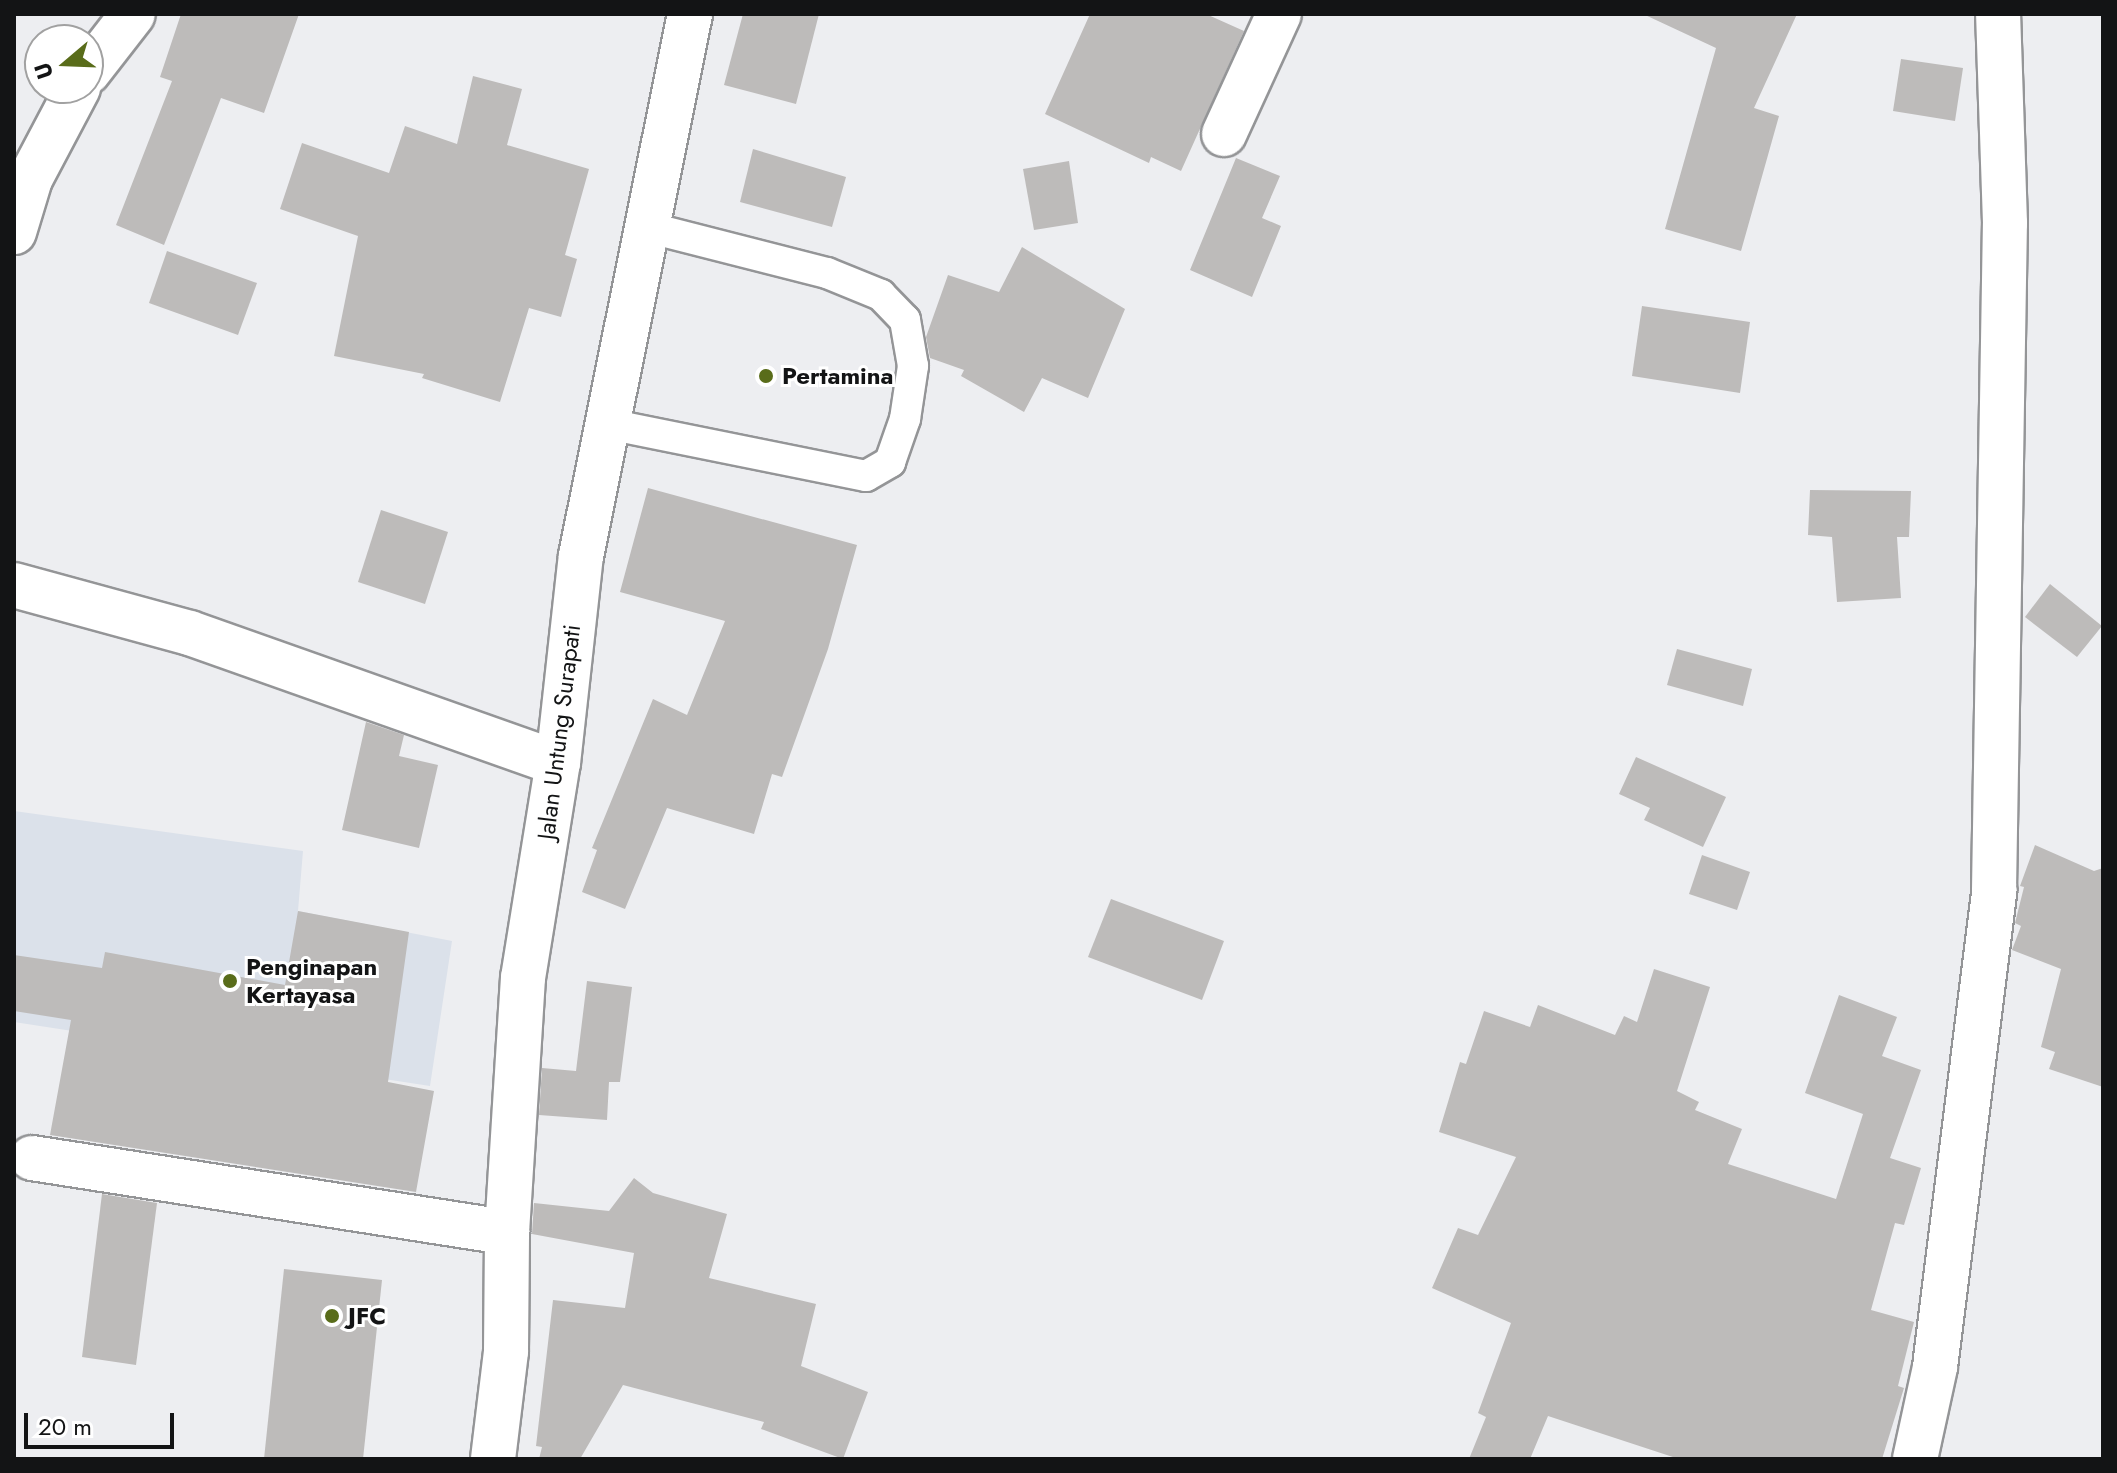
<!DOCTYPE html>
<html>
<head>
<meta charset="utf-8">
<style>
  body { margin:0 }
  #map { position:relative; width:2117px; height:1473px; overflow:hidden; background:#edeef1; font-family:Jost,sans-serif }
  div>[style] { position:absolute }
  .built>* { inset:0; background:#dbe1ea }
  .building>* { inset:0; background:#bdbbba }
  .roads { filter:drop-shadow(2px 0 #949597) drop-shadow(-2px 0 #949597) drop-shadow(0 2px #949597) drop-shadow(0 -2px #949597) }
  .service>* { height:30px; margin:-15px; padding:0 15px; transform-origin:15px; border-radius:15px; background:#fff }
  .minor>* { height:44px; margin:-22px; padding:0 22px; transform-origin:22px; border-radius:22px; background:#fff }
  .trunk>* { height:44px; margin:-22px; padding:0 22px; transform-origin:22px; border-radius:22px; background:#fff }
  .dots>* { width:22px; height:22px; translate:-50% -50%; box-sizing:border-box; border:4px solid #fff; border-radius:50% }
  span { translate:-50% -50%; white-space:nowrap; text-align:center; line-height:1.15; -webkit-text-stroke:6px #fff; paint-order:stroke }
  .poi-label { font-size:24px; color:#131415; font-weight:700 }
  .left { translate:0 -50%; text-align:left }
  .street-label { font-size:24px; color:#131415 }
  .frame { position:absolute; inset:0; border:16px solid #131415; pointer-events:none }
  .north { position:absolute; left:24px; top:24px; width:80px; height:80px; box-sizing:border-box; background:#fff; border:2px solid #a1a1a1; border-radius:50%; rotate:251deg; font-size:22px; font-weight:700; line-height:32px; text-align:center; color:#131415 }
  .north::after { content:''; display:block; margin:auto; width:28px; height:36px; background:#596c1a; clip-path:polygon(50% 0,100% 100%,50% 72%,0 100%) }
  .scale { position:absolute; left:24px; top:1413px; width:150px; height:36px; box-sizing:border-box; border:4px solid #131415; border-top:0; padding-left:10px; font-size:24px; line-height:28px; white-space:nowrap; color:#131415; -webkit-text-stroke:6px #fff; paint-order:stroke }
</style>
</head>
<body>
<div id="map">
  <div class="built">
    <div style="clip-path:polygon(14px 811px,303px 851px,298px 911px,452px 941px,430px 1086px,14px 1022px)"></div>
  </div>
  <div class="building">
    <div style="clip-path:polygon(181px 14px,299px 14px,264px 113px,221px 98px,164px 245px,116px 225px,172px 81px,160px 77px)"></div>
    <div style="clip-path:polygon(743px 14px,819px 14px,796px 104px,724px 85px)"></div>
    <div style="clip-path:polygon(1090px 14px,1206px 14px,1244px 31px,1181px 171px,1151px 157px,1149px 163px,1045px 114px)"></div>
    <div style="clip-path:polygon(1643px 14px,1797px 14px,1754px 108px,1779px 116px,1741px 251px,1665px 229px,1716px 48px)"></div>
    <div style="clip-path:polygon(1901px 59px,1963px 68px,1955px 121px,1893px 111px)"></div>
    <div style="clip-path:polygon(473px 76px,522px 89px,507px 145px,589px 169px,565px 255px,577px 259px,561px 317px,529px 308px,500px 402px,422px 378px,424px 374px,334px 356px,358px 236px,280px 209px,302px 143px,389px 173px,405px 126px,457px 144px)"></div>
    <div style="clip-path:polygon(753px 149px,846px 177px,832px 227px,740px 202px)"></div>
    <div style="clip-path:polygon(1236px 158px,1280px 176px,1262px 218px,1281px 226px,1252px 297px,1190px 270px)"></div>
    <div style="clip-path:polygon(1069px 161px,1078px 223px,1034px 230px,1023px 169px)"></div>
    <div style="clip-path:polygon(1022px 247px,1125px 309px,1088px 398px,1042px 378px,1024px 412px,961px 376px,964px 370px,930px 358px,926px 337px,948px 275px,999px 292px)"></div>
    <div style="clip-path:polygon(167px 251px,257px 283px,238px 335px,149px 303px)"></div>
    <div style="clip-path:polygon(1642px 306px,1750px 322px,1740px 393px,1632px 376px)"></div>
    <div style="clip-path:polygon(648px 488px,857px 545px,828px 649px,782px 777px,772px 774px,754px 834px,667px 808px,625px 909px,582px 892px,597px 850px,592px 848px,653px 699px,687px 715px,725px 621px,620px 592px)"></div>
    <div style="clip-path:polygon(1810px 490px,1911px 491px,1909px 537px,1897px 537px,1901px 598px,1837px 602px,1832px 537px,1808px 535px)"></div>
    <div style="clip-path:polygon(381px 510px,448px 532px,425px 604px,358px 582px)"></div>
    <div style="clip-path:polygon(2050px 584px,2102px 626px,2077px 657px,2025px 617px)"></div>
    <div style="clip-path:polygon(1677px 649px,1752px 669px,1743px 706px,1667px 685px)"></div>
    <div style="clip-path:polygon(366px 722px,404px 735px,399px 756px,438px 765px,419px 848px,342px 830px)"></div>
    <div style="clip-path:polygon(1636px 757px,1726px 797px,1703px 847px,1644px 820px,1650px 808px,1619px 794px)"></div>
    <div style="clip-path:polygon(2035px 845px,2094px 871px,2103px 868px,2103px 1087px,2049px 1069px,2055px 1052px,2041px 1047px,2061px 969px,2012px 950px,2021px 926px,2015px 923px,2024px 887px,2020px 886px)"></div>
    <div style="clip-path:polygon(1702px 855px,1750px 872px,1737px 910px,1689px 894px)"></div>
    <div style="clip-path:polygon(1111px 899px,1224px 941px,1202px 1000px,1088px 957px)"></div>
    <div style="clip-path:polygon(298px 911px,409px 932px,388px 1082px,434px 1091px,416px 1192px,50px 1135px,71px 1020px,14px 1011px,14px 955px,102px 968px,105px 952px,285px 985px)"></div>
    <div style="clip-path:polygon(1654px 969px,1710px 987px,1677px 1091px,1699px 1102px,1695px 1110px,1742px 1129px,1728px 1164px,1836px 1199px,1863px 1114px,1805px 1093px,1839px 995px,1897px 1017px,1882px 1056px,1921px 1070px,1890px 1158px,1921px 1168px,1904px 1225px,1895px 1223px,1871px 1310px,1914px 1322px,1898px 1386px,1904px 1388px,1882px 1459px,1679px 1459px,1548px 1416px,1530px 1459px,1469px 1459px,1486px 1417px,1478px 1413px,1511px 1323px,1432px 1288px,1458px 1228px,1478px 1235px,1516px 1157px,1439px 1132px,1460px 1062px,1466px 1064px,1484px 1011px,1530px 1027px,1538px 1005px,1615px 1035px,1624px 1016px,1637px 1022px)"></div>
    <div style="clip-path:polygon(587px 981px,632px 987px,620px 1082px,609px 1082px,607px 1120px,539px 1115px,542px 1068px,576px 1071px)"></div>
    <div style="clip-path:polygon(634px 1178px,653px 1193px,727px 1214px,709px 1278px,816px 1304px,801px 1366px,868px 1392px,843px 1459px,761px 1429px,764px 1422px,623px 1385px,580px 1459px,539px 1459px,542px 1447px,536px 1446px,553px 1300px,625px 1308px,634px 1253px,532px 1234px,534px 1203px,609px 1211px)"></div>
    <div style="clip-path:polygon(102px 1194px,157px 1203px,136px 1365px,82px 1357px)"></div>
    <div style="clip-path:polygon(284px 1269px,382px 1280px,363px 1459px,264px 1459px)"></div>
  </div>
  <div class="roads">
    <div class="service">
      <div style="left:608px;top:424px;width:263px;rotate:11.4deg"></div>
      <div style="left:866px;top:476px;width:28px;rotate:-30deg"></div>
      <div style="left:890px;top:462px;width:46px;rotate:-70.8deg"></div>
      <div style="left:905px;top:419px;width:54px;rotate:-81.4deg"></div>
      <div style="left:913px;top:366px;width:47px;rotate:-99.9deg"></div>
      <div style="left:905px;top:320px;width:35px;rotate:-134deg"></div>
      <div style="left:881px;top:295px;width:58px;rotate:-157.8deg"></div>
      <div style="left:827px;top:273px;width:187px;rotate:-165.7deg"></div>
    </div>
    <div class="minor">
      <div style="left:88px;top:72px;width:73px;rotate:-52.2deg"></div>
      <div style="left:1224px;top:134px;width:132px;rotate:-65.4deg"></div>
      <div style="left:14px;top:232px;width:55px;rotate:-73.2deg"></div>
      <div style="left:30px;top:179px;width:103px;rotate:-62.2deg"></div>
      <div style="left:14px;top:585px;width:182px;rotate:15.3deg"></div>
      <div style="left:190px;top:633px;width:390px;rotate:19.5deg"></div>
      <div style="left:32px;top:1158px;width:481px;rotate:8.9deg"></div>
      <div style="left:1915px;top:1459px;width:94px;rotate:-77.7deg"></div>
      <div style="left:1935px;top:1367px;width:481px;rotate:-82.9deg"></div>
      <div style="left:1994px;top:890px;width:667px;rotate:-89.06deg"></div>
      <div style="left:2005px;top:223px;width:209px;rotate:-91.9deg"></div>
    </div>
    <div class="trunk">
      <div style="left:493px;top:1459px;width:109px;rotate:-83.1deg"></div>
      <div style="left:506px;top:1351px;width:119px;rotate:-89.5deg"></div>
      <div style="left:507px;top:1232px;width:255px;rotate:-86.4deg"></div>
      <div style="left:523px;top:978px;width:218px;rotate:-80.8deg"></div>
      <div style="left:558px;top:763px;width:208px;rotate:-83.7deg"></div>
      <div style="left:581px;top:556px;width:553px;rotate:-78.63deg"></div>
    </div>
  </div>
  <div class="dots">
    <div style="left:766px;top:376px;background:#596c1a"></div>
    <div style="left:230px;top:981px;background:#596c1a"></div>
    <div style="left:332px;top:1316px;background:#596c1a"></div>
  </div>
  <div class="poi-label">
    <span class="left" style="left:782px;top:376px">Pertamina</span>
    <span class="left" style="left:246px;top:981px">Penginapan<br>Kertayasa</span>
    <span class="left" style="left:348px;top:1316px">JFC</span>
  </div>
  <div class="street-label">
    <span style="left:559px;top:732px;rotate:-83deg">Jalan Untung Surapati</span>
  </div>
  <div class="frame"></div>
  <div class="north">U</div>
  <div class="scale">20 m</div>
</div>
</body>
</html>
